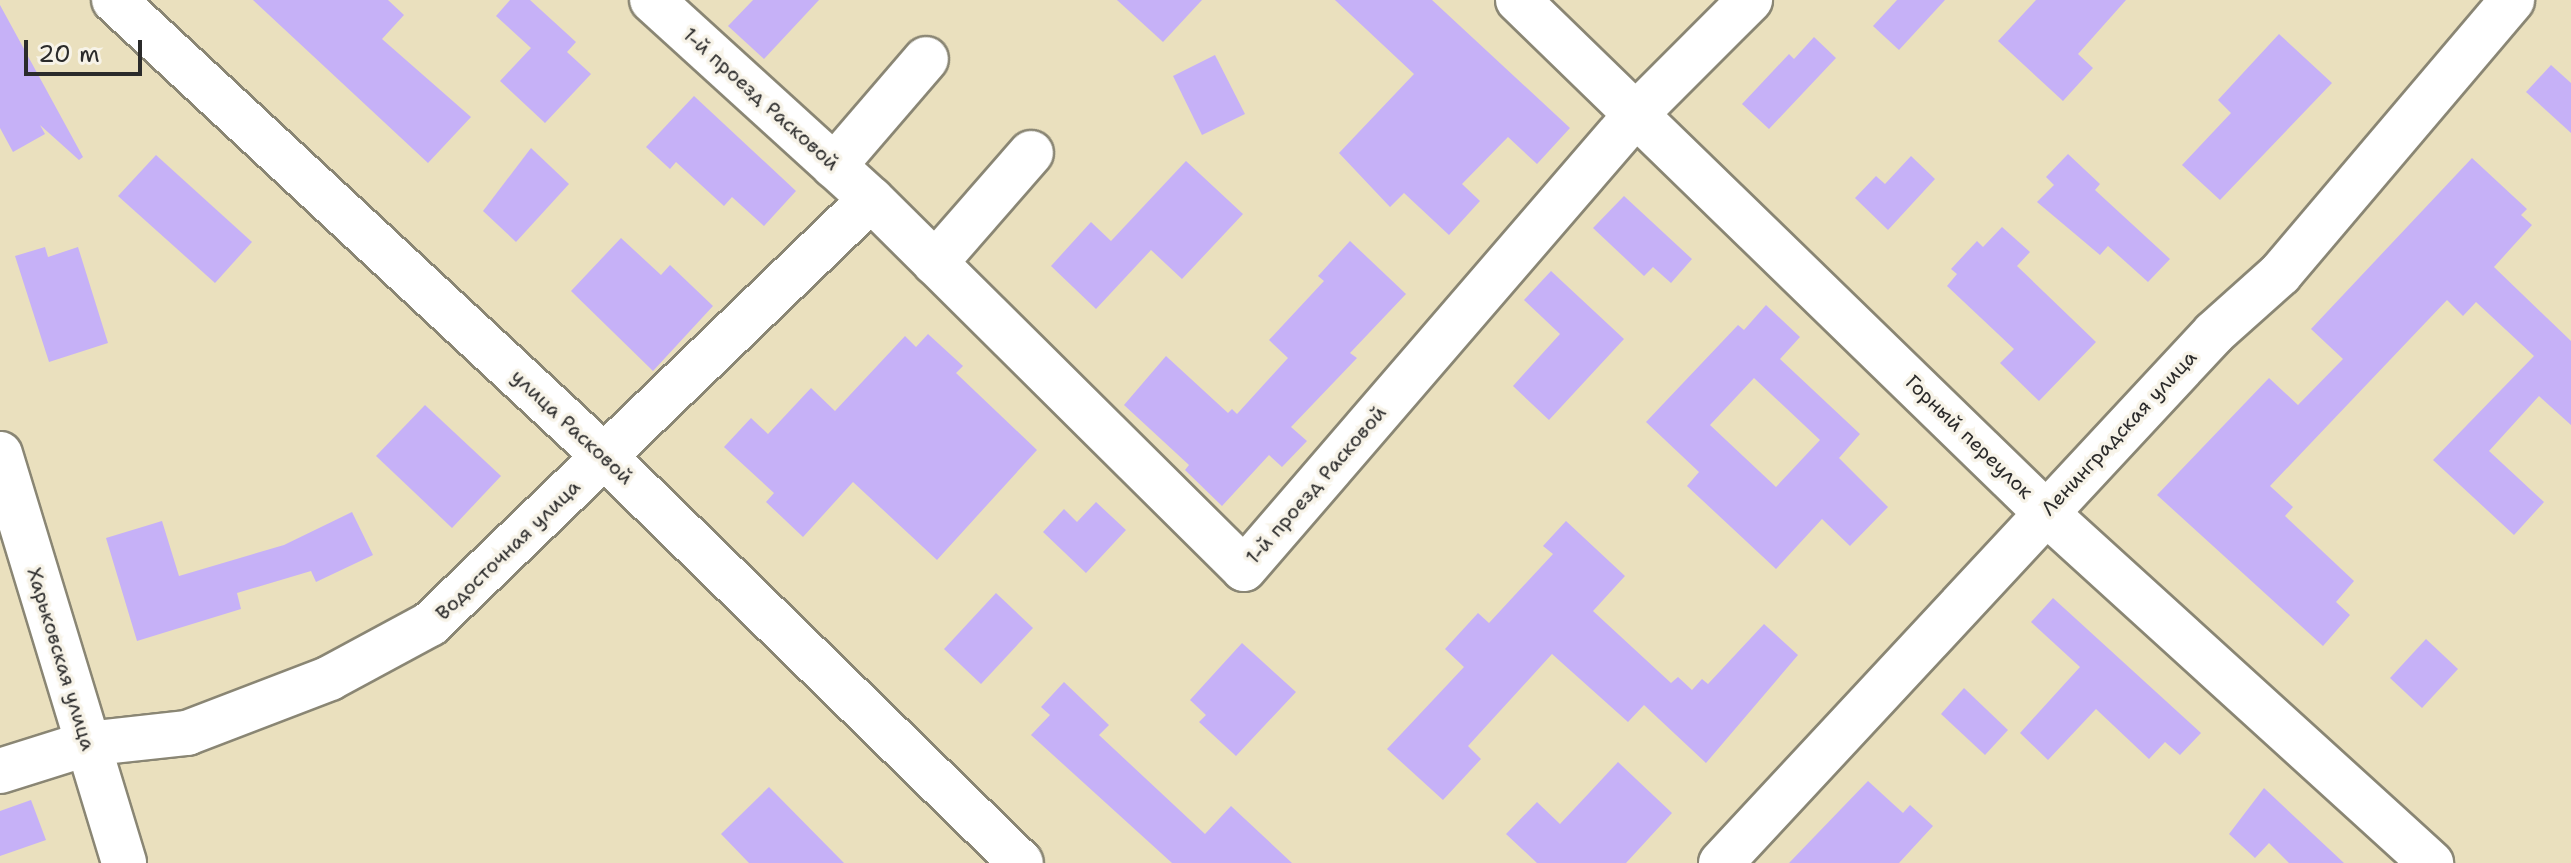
<!DOCTYPE html>
<html>
<head>
<meta charset="utf-8">
<style>
  body { margin:0 }
  #map { position:relative; width:2571px; height:863px; overflow:hidden; background:#eae0be; font-family:"Shantell Sans",sans-serif }
  div>[style] { position:absolute }
  .building>* { inset:0; background:#c6b1f7 }
  .roads { filter:drop-shadow(2px 0 #8a8674) drop-shadow(-2px 0 #8a8674) drop-shadow(0 2px #8a8674) drop-shadow(0 -2px #8a8674) }
  .minor>* { height:44px; margin:-22px; padding:0 22px; transform-origin:22px; border-radius:22px; background:#fff }
  span { translate:-50% -50%; white-space:nowrap; text-align:center; line-height:1.15; -webkit-text-stroke:7px #f7f3e8; paint-order:stroke }
  .street-label { font-size:20px; color:#2b2b2b }
  .scale { position:absolute; left:24px; top:40px; width:118px; height:36px; box-sizing:border-box; border:4px solid #2b2b2b; border-top:0; padding-left:10px; font-size:24px; line-height:28px; white-space:nowrap; color:#2b2b2b; -webkit-text-stroke:6px #f7f3e8; paint-order:stroke }
</style>
</head>
<body>
<div id="map">
  <div class="building">
    <div style="clip-path:polygon(253px 0,388px 0,404px 15px,382px 39px,471px 117px,428px 163px)"></div>
    <div style="clip-path:polygon(510px 0,530px 0,576px 42px,567px 52px,591px 74px,545px 123px,500px 81px,531px 48px,496px 16px)"></div>
    <div style="clip-path:polygon(753px 0,819px 0,764px 59px,728px 26px)"></div>
    <div style="clip-path:polygon(1117px 0,1202px 0,1163px 42px)"></div>
    <div style="clip-path:polygon(1335px 0,1432px 0,1570px 128px,1537px 164px,1508px 137px,1462px 184px,1480px 201px,1449px 235px,1404px 193px,1390px 207px,1339px 153px,1414px 74px)"></div>
    <div style="clip-path:polygon(1897px 0,1945px 0,1899px 50px,1873px 26px)"></div>
    <div style="clip-path:polygon(2036px 0,2126px 0,2078px 54px,2093px 68px,2063px 101px,1998px 41px)"></div>
    <div style="clip-path:polygon(0 5px,83px 157px,79px 160px,40px 125px,45px 134px,13px 152px,0 128px)"></div>
    <div style="clip-path:polygon(2279px 34px,2332px 83px,2220px 200px,2182px 165px,2231px 113px,2218px 100px)"></div>
    <div style="clip-path:polygon(1814px 37px,1836px 58px,1769px 129px,1742px 104px,1789px 54px,1794px 59px)"></div>
    <div style="clip-path:polygon(1215px 55px,1245px 114px,1202px 135px,1173px 76px)"></div>
    <div style="clip-path:polygon(2551px 65px,2571px 83px,2571px 133px,2526px 92px)"></div>
    <div style="clip-path:polygon(694px 96px,796px 191px,764px 226px,732px 197px,724px 206px,676px 162px,670px 169px,646px 147px)"></div>
    <div style="clip-path:polygon(531px 148px,569px 184px,516px 242px,483px 211px)"></div>
    <div style="clip-path:polygon(2068px 154px,2100px 184px,2095px 190px,2170px 259px,2148px 282px,2108px 246px,2100px 255px,2037px 202px,2054px 185px,2046px 177px)"></div>
    <div style="clip-path:polygon(156px 155px,252px 242px,215px 283px,118px 196px)"></div>
    <div style="clip-path:polygon(1911px 156px,1935px 179px,1888px 230px,1855px 198px,1876px 176px,1885px 184px)"></div>
    <div style="clip-path:polygon(2472px 158px,2527px 209px,2521px 215px,2532px 225px,2494px 267px,2571px 341px,2571px 425px,2539px 396px,2489px 451px,2544px 502px,2514px 535px,2433px 460px,2534px 356px,2476px 302px,2463px 316px,2447px 300px,2270px 486px,2293px 507px,2285px 516px,2354px 581px,2336px 602px,2350px 615px,2323px 646px,2157px 495px,2269px 378px,2298px 405px,2343px 359px,2311px 329px)"></div>
    <div style="clip-path:polygon(1186px 161px,1243px 214px,1182px 279px,1151px 250px,1096px 309px,1051px 266px,1091px 222px,1111px 241px)"></div>
    <div style="clip-path:polygon(1624px 196px,1692px 259px,1671px 283px,1653px 267px,1644px 276px,1593px 228px)"></div>
    <div style="clip-path:polygon(2002px 227px,2030px 252px,2017px 266px,2096px 342px,2039px 401px,2000px 363px,2014px 349px,1947px 286px,1957px 274px,1951px 269px,1977px 241px,1983px 247px)"></div>
    <div style="clip-path:polygon(621px 238px,661px 275px,670px 265px,713px 306px,653px 371px,571px 291px)"></div>
    <div style="clip-path:polygon(1350px 241px,1406px 294px,1350px 353px,1357px 358px,1291px 427px,1307px 441px,1282px 467px,1269px 455px,1222px 506px,1185px 470px,1189px 465px,1124px 405px,1166px 356px,1228px 413px,1232px 409px,1237px 414px,1288px 358px,1269px 340px,1324px 281px,1318px 276px)"></div>
    <div style="clip-path:polygon(45px 247px,48px 257px,78px 247px,108px 343px,49px 362px,15px 256px)"></div>
    <div style="clip-path:polygon(1551px 271px,1624px 339px,1549px 420px,1513px 386px,1560px 334px,1524px 300px)"></div>
    <div style="clip-path:polygon(evenodd,1766px 305px,1800px 337px,1780px 359px,1860px 434px,1839px 458px,1832px 451px,1888px 507px,1850px 546px,1822px 519px,1776px 569px,1687px 486px,1699px 472px,1646px 422px,1738px 325px,1744px 330px,1766px 305px,1754px 378px,1820px 440px,1776px 487px,1710px 425px,1754px 378px)"></div>
    <div style="clip-path:polygon(928px 334px,963px 366px,956px 373px,1037px 450px,937px 560px,853px 482px,803px 537px,766px 502px,774px 493px,724px 447px,751px 418px,768px 434px,811px 388px,835px 411px,905px 336px,916px 347px)"></div>
    <div style="clip-path:polygon(425px 405px,501px 476px,452px 528px,376px 456px)"></div>
    <div style="clip-path:polygon(1096px 502px,1126px 530px,1086px 573px,1043px 532px,1064px 509px,1077px 522px)"></div>
    <div style="clip-path:polygon(352px 512px,373px 555px,316px 582px,311px 571px,237px 593px,241px 609px,137px 641px,106px 538px,162px 521px,179px 576px,284px 545px)"></div>
    <div style="clip-path:polygon(1566px 521px,1625px 576px,1593px 611px,1671px 683px,1678px 677px,1692px 690px,1702px 679px,1708px 684px,1764px 624px,1798px 655px,1706px 763px,1644px 705px,1628px 722px,1552px 654px,1468px 746px,1481px 759px,1443px 800px,1387px 749px,1464px 667px,1445px 649px,1478px 613px,1489px 623px,1553px 554px,1543px 546px)"></div>
    <div style="clip-path:polygon(996px 593px,1033px 628px,981px 684px,944px 649px)"></div>
    <div style="clip-path:polygon(2053px 598px,2201px 733px,2180px 755px,2165px 742px,2149px 759px,2096px 709px,2048px 760px,2020px 733px,2080px 667px,2031px 622px)"></div>
    <div style="clip-path:polygon(2426px 639px,2458px 669px,2422px 708px,2390px 678px)"></div>
    <div style="clip-path:polygon(1242px 643px,1296px 692px,1236px 756px,1199px 722px,1206px 715px,1190px 700px)"></div>
    <div style="clip-path:polygon(1064px 682px,1109px 725px,1099px 735px,1205px 834px,1231px 806px,1292px 863px,1172px 863px,1031px 735px,1050px 715px,1041px 707px)"></div>
    <div style="clip-path:polygon(1964px 688px,2008px 730px,1985px 755px,1941px 714px)"></div>
    <div style="clip-path:polygon(1618px 762px,1672px 813px,1626px 863px,1537px 863px,1506px 834px,1537px 802px,1560px 824px)"></div>
    <div style="clip-path:polygon(1868px 781px,1903px 813px,1910px 805px,1933px 826px,1899px 863px,1789px 863px)"></div>
    <div style="clip-path:polygon(769px 787px,844px 863px,749px 863px,721px 834px)"></div>
    <div style="clip-path:polygon(2264px 788px,2344px 863px,2289px 863px,2269px 843px,2255px 858px,2229px 834px)"></div>
    <div style="clip-path:polygon(31px 800px,46px 840px,0 856px,0 811px)"></div>
  </div>
  <div class="roads">
    <div class="minor">
      <div style="left:114px;top:0;width:671px;rotate:42.95deg"></div>
      <div style="left:605px;top:457px;width:581px;rotate:44.3deg"></div>
      <div style="left:652px;top:0;width:296px;rotate:42.3deg"></div>
      <div style="left:871px;top:199px;width:525px;rotate:44.77deg"></div>
      <div style="left:1244px;top:569px;width:602px;rotate:-49.24deg"></div>
      <div style="left:1637px;top:113px;width:160px;rotate:-45deg"></div>
      <div style="left:1518px;top:0;width:735px;rotate:44.17deg"></div>
      <div style="left:2045px;top:512px;width:522px;rotate:42.28deg"></div>
      <div style="left:834px;top:166px;width:141px;rotate:-49.3deg"></div>
      <div style="left:935px;top:263px;width:146px;rotate:-48.9deg"></div>
      <div style="left:0;top:454px;width:427px;rotate:73.1deg"></div>
      <div style="left:0;top:771px;width:90px;rotate:-17.4deg"></div>
      <div style="left:86px;top:744px;width:102px;rotate:-6.2deg"></div>
      <div style="left:187px;top:733px;width:153px;rotate:-21deg"></div>
      <div style="left:330px;top:678px;width:114px;rotate:-28.4deg"></div>
      <div style="left:430px;top:624px;width:612px;rotate:-43.94deg"></div>
      <div style="left:1721px;top:863px;width:724px;rotate:-47.07deg"></div>
      <div style="left:2214px;top:333px;width:89px;rotate:-41.8deg"></div>
      <div style="left:2280px;top:274px;width:359px;rotate:-49.7deg"></div>
    </div>
  </div>
  <div class="street-label">
    <span style="left:761px;top:99px;rotate:42deg">1-й проезд Расковой</span>
    <span style="left:572px;top:427px;rotate:43deg">улица Расковой</span>
    <span style="left:2119px;top:433px;rotate:-47deg">Ленинградская улица</span>
    <span style="left:1969px;top:437px;rotate:44deg">Горный переулок</span>
    <span style="left:1316px;top:485px;rotate:-49deg">1-й проезд Расковой</span>
    <span style="left:508px;top:550px;rotate:-44deg">Водосточная улица</span>
    <span style="left:61px;top:659px;rotate:73deg">Харьковская улица</span>
  </div>
  <div class="scale">20 m</div>
</div>
</body>
</html>
